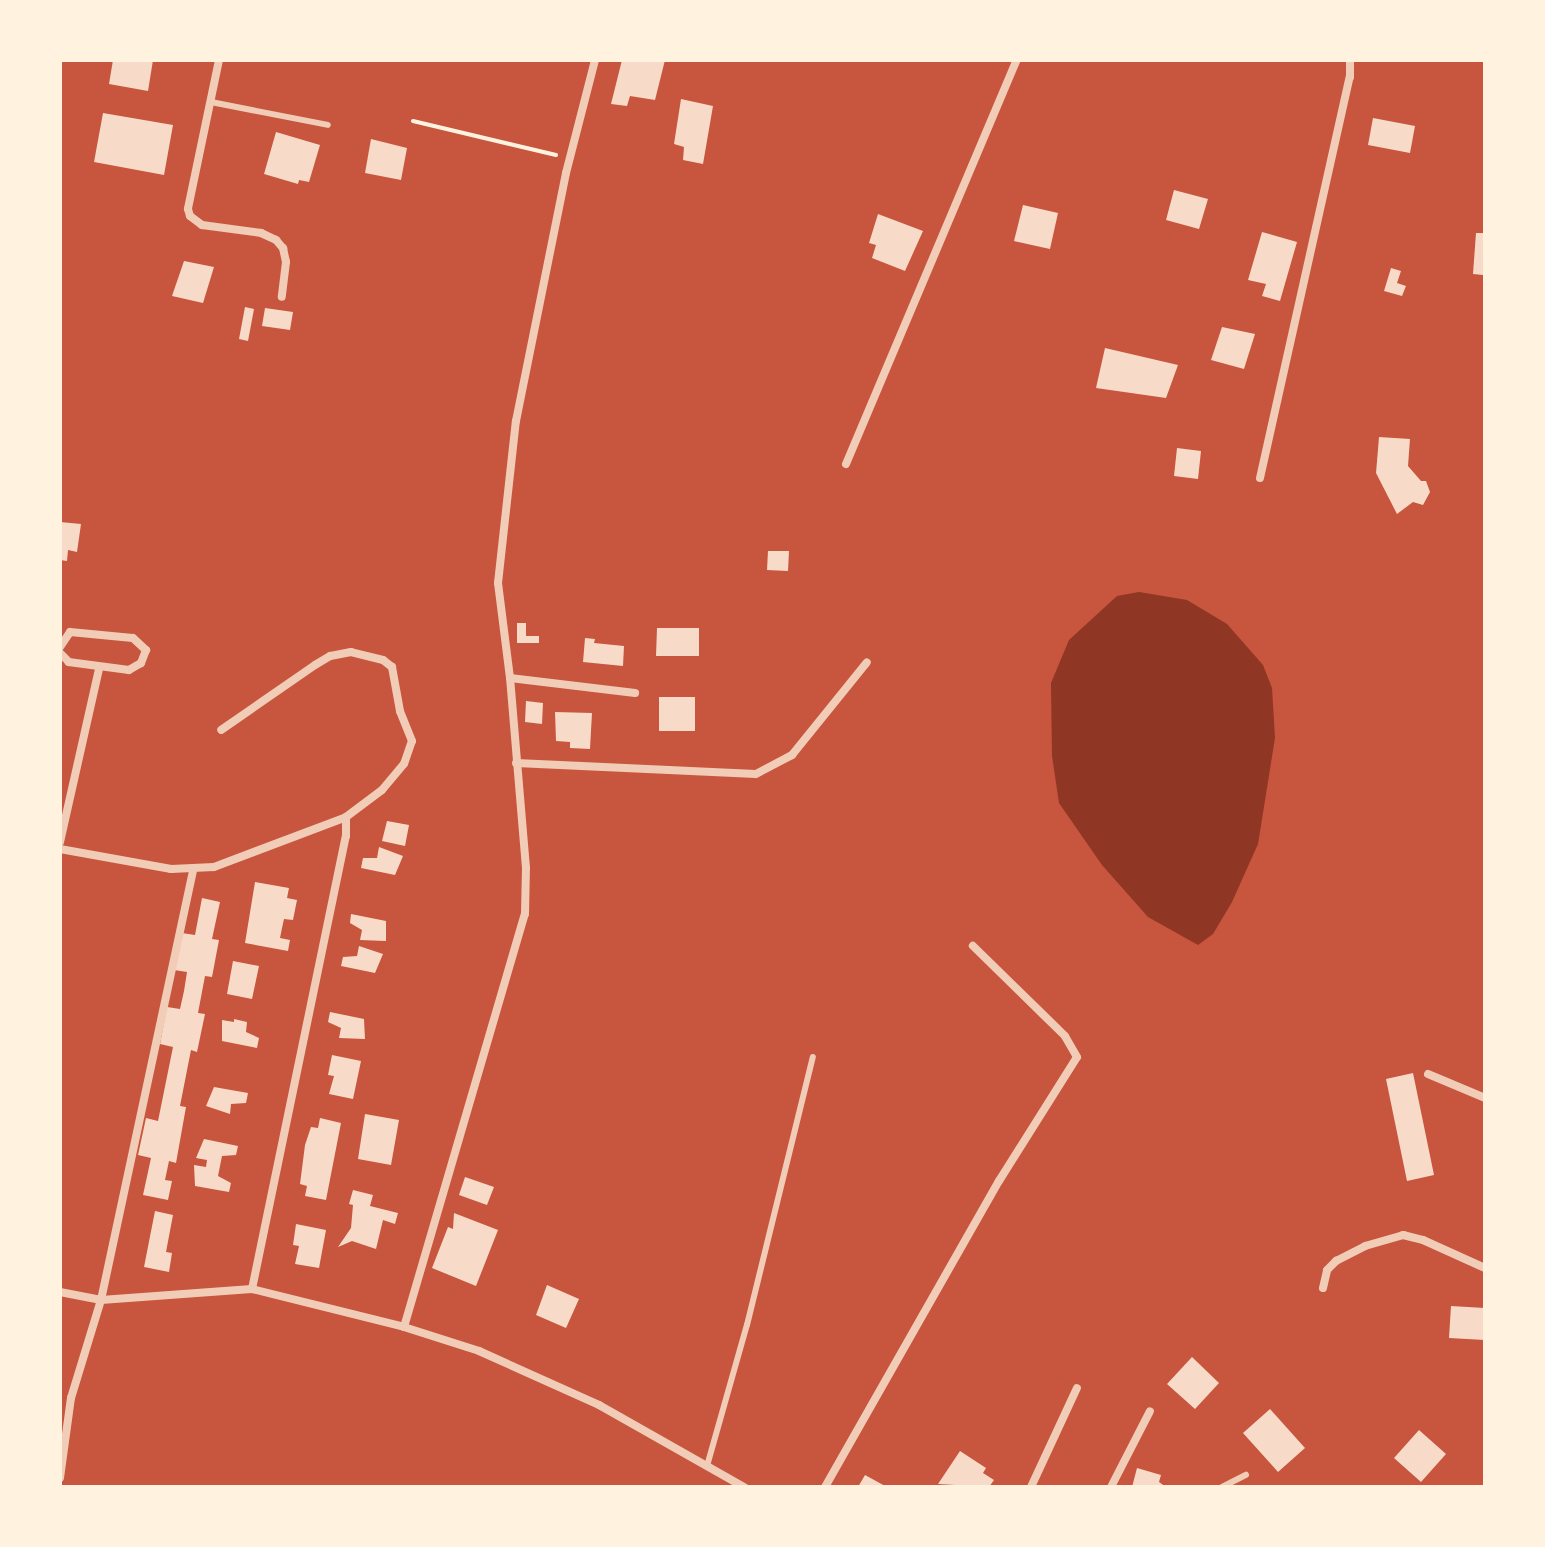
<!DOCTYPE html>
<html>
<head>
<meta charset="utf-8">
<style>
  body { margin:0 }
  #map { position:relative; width:1545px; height:1547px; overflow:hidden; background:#c8553d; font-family:Commissioner,sans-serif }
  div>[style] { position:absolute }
  .water>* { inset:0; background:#8f3625 }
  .building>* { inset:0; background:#f7dbc8 }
  .path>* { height:4px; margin:-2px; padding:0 2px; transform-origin:2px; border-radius:2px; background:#fff3e0 }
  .service>* { height:6px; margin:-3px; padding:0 3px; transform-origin:3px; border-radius:3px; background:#f1ccb7 }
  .minor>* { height:8px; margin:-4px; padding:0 4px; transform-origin:4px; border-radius:4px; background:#f1ccb7 }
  span { translate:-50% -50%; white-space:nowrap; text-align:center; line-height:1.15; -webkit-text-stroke:8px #fff3e0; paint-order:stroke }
  .frame { position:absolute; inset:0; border:62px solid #fff3e0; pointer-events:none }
</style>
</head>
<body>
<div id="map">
  <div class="water">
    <div style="clip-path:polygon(1139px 592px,1187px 600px,1227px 624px,1263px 665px,1272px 688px,1275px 738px,1258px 844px,1232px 902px,1213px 934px,1198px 945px,1148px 917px,1102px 865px,1059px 803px,1052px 756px,1051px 683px,1069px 640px,1117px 596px)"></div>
  </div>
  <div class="building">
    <div style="clip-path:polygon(113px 60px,153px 60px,148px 91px,109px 84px)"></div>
    <div style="clip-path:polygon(622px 60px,665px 60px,655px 100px,630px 96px,627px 106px,611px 104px)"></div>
    <div style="clip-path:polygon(681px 99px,713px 106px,703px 164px,683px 160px,684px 147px,674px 144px)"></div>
    <div style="clip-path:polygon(103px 113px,173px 125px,164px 175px,94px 162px)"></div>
    <div style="clip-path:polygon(1373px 118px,1415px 126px,1410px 153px,1368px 145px)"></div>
    <div style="clip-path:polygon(276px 132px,320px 145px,309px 182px,299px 180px,298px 184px,264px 174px)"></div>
    <div style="clip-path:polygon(371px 139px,407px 148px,401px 180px,365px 173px)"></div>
    <div style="clip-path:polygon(1174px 190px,1208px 199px,1199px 229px,1166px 220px)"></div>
    <div style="clip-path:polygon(1023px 205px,1058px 213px,1050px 249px,1014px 241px)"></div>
    <div style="clip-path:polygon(878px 214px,923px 231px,905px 271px,872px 258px,876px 245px,869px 243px)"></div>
    <div style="clip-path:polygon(1262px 232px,1297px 242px,1280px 301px,1262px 296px,1266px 284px,1248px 280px)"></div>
    <div style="clip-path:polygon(1476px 233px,1485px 233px,1483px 275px,1473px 274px)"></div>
    <div style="clip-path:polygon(184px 261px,214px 267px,203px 303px,172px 296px)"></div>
    <div style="clip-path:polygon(1391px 268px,1401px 271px,1397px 283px,1406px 286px,1402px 296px,1384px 291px)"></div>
    <div style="clip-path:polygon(245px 307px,254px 309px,248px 341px,239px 339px)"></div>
    <div style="clip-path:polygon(265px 308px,293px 312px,290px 330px,262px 326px)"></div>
    <div style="clip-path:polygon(1222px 327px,1255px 334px,1244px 369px,1211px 360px)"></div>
    <div style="clip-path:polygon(1105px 348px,1178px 365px,1166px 398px,1096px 388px)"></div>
    <div style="clip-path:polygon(1379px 437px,1410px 439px,1408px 466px,1421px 481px,1426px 481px,1430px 492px,1423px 505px,1413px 502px,1397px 514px,1376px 473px)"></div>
    <div style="clip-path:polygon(1177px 448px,1201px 451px,1198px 479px,1174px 476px)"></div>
    <div style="clip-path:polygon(60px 522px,81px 524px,77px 552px,68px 550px,67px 561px,60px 560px)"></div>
    <div style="clip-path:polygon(768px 551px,789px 551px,788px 571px,767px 570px)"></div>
    <div style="clip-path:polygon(517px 623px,526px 623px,526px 636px,539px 636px,539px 643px,517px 643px)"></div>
    <div style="clip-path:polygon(657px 628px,699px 628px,699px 656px,656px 656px)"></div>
    <div style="clip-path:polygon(585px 638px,595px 639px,594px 643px,624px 646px,623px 666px,583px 662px)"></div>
    <div style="clip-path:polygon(659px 697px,695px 697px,695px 731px,659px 731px)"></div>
    <div style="clip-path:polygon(526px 701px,543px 703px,542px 724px,525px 722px)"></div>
    <div style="clip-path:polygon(555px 712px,592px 713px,590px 749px,570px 748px,570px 742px,556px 741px)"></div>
    <div style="clip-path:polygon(387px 821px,409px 825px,405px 846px,382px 841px)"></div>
    <div style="clip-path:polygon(379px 847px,403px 856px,395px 875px,361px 868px,363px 858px,377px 858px)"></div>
    <div style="clip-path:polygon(255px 882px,289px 888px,287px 898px,297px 900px,293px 920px,284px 919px,282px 928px,280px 938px,290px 940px,288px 951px,245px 943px)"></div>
    <div style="clip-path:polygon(202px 898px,220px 902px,212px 939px,219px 940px,212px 977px,205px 976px,198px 1013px,205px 1014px,197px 1052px,191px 1050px,180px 1106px,186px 1107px,176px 1163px,169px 1161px,165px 1180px,172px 1181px,168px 1200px,143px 1195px,151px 1158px,138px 1155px,146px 1118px,158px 1121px,173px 1047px,160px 1044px,167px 1007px,180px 1009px,184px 991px,187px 972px,174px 970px,182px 933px,195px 935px)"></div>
    <div style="clip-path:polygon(351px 914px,386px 921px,386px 941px,360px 940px,362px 930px,350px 923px)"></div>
    <div style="clip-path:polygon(359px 946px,383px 954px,375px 973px,341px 966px,343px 957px,357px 956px)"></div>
    <div style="clip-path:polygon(233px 961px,259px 966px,252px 999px,227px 994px)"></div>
    <div style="clip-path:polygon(330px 1012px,364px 1019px,365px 1039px,339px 1038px,341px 1028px,328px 1022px)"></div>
    <div style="clip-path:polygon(234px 1019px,247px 1022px,246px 1032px,259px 1038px,257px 1048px,222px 1041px,222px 1020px,234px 1022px)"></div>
    <div style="clip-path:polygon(332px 1055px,361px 1061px,353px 1099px,329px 1094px,334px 1076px,328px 1075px)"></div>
    <div style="clip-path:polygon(1413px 1073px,1434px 1175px,1407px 1181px,1386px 1079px)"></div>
    <div style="clip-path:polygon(214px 1087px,248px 1093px,246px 1103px,231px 1104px,230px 1114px,206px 1106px)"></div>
    <div style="clip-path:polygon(365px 1114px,399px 1120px,391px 1165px,358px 1159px)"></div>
    <div style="clip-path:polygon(320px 1118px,341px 1123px,326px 1200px,305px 1196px,307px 1186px,300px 1184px,305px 1145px,311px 1127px,318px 1128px)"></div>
    <div style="clip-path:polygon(204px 1139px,238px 1146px,236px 1155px,222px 1156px,218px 1176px,231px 1183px,229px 1192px,195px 1186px,194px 1165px,206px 1167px,207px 1160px,196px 1158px)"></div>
    <div style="clip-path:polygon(465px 1177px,494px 1187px,487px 1205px,459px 1195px)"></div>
    <div style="clip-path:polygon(353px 1190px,373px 1195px,370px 1206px,398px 1213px,395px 1224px,383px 1220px,376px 1249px,352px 1241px,338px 1247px,351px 1228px,353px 1205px,349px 1204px)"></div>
    <div style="clip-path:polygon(155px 1211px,173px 1215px,166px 1252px,172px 1253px,169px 1272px,144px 1267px)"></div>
    <div style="clip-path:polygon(454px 1213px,498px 1230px,476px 1286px,432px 1268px,448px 1227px,453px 1229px)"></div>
    <div style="clip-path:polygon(296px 1224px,326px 1230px,319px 1268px,295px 1264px,299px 1246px,293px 1245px)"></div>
    <div style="clip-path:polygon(547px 1285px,579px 1299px,566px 1328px,536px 1315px)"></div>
    <div style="clip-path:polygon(1451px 1306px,1485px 1308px,1485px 1340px,1449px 1338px)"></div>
    <div style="clip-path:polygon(1192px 1357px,1219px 1383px,1195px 1409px,1167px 1384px)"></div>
    <div style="clip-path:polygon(1270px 1409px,1305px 1448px,1278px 1472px,1243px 1433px)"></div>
    <div style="clip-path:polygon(1419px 1430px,1446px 1454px,1421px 1482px,1394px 1458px)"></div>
    <div style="clip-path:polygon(960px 1451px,986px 1468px,983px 1473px,994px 1480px,989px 1487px,938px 1484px)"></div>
    <div style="clip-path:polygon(1137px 1468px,1161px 1475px,1159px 1482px,1166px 1487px,1132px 1487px)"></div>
    <div style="clip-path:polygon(865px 1475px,887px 1487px,858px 1487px)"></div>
  </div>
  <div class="path">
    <div style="left:413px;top:121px;width:147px;rotate:13.4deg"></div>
  </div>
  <div class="service">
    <div style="left:211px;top:102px;width:119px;rotate:11.1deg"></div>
    <div style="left:707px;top:1466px;width:147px;rotate:-74.2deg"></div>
    <div style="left:747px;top:1325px;width:276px;rotate:-76.2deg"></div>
    <div style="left:1222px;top:1487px;width:27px;rotate:-27deg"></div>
  </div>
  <div class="minor">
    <div style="left:219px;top:60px;width:152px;rotate:101.8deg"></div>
    <div style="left:188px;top:209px;width:7px;rotate:74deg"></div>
    <div style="left:190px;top:216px;width:15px;rotate:37deg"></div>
    <div style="left:202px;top:225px;width:60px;rotate:7.7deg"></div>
    <div style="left:261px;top:233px;width:17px;rotate:25deg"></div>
    <div style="left:276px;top:240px;width:11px;rotate:49deg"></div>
    <div style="left:283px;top:248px;width:14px;rotate:78deg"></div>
    <div style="left:286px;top:262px;width:35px;rotate:97deg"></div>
    <div style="left:846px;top:464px;width:439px;rotate:-67.1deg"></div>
    <div style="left:1260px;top:478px;width:411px;rotate:-77.4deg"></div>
    <div style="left:1350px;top:77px;width:17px;rotate:-90deg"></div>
    <div style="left:60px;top:647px;width:18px;rotate:-56deg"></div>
    <div style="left:70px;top:632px;width:63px;rotate:5.4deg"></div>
    <div style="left:133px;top:638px;width:18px;rotate:43deg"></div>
    <div style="left:146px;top:650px;width:14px;rotate:111deg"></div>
    <div style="left:141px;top:663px;width:14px;rotate:150deg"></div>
    <div style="left:129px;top:670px;width:61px;rotate:-172.4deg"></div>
    <div style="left:69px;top:662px;width:13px;rotate:-135deg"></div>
    <div style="left:510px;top:678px;width:126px;rotate:6.8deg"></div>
    <div style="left:516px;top:763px;width:240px;rotate:2.6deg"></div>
    <div style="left:756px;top:774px;width:41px;rotate:-27.8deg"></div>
    <div style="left:792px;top:755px;width:119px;rotate:-51.1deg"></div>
    <div style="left:60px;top:842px;width:177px;rotate:-77.3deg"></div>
    <div style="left:60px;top:849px;width:113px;rotate:10.2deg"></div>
    <div style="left:171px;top:869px;width:43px;rotate:-2.7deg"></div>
    <div style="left:214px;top:867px;width:141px;rotate:-20.7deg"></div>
    <div style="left:346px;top:817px;width:45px;rotate:-36.9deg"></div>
    <div style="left:382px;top:790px;width:34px;rotate:-50deg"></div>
    <div style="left:404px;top:764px;width:24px;rotate:-71deg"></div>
    <div style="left:412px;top:741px;width:32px;rotate:-112deg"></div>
    <div style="left:400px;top:711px;width:45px;rotate:-100.3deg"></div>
    <div style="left:392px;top:667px;width:11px;rotate:-142deg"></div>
    <div style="left:383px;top:660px;width:33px;rotate:-166deg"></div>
    <div style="left:351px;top:652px;width:21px;rotate:169deg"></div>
    <div style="left:330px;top:656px;width:17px;rotate:149deg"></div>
    <div style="left:315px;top:665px;width:114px;rotate:145.3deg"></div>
    <div style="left:1428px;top:1074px;width:62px;rotate:22.8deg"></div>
    <div style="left:1323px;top:1288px;width:18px;rotate:-77deg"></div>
    <div style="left:1327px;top:1270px;width:13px;rotate:-45deg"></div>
    <div style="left:1336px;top:1261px;width:33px;rotate:-27deg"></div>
    <div style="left:1365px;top:1246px;width:40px;rotate:-16deg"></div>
    <div style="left:1403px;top:1235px;width:21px;rotate:14deg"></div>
    <div style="left:1423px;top:1240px;width:68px;rotate:24.3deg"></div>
    <div style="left:252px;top:1289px;width:463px;rotate:-78.3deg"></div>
    <div style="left:346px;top:836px;width:19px;rotate:-90deg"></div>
    <div style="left:60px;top:1292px;width:42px;rotate:11deg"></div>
    <div style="left:101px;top:1300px;width:151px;rotate:-4.2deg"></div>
    <div style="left:252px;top:1289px;width:157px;rotate:14deg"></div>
    <div style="left:404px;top:1327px;width:79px;rotate:17.7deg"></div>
    <div style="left:479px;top:1351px;width:132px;rotate:24.2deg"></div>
    <div style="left:599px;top:1405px;width:167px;rotate:29.5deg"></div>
    <div style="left:404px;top:1327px;width:430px;rotate:-73.7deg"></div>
    <div style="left:525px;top:914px;width:46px;rotate:-88.8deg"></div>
    <div style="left:526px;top:868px;width:191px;rotate:-94.8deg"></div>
    <div style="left:510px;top:678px;width:96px;rotate:-97.2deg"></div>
    <div style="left:498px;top:583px;width:163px;rotate:-83.7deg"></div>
    <div style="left:516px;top:421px;width:253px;rotate:-78.6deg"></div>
    <div style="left:566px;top:173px;width:117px;rotate:-75.6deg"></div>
    <div style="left:60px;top:1478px;width:81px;rotate:-82.2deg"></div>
    <div style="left:71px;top:1398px;width:102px;rotate:-73deg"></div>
    <div style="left:101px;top:1300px;width:440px;rotate:-77.9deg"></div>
    <div style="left:825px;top:1487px;width:352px;rotate:-60.4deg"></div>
    <div style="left:999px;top:1181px;width:146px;rotate:-57.8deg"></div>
    <div style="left:1077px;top:1057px;width:24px;rotate:-120deg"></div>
    <div style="left:1065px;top:1036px;width:129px;rotate:-135.6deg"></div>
    <div style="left:1031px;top:1487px;width:109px;rotate:-65.1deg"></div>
    <div style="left:1111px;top:1487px;width:85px;rotate:-62.8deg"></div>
  </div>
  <div class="frame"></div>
</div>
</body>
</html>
